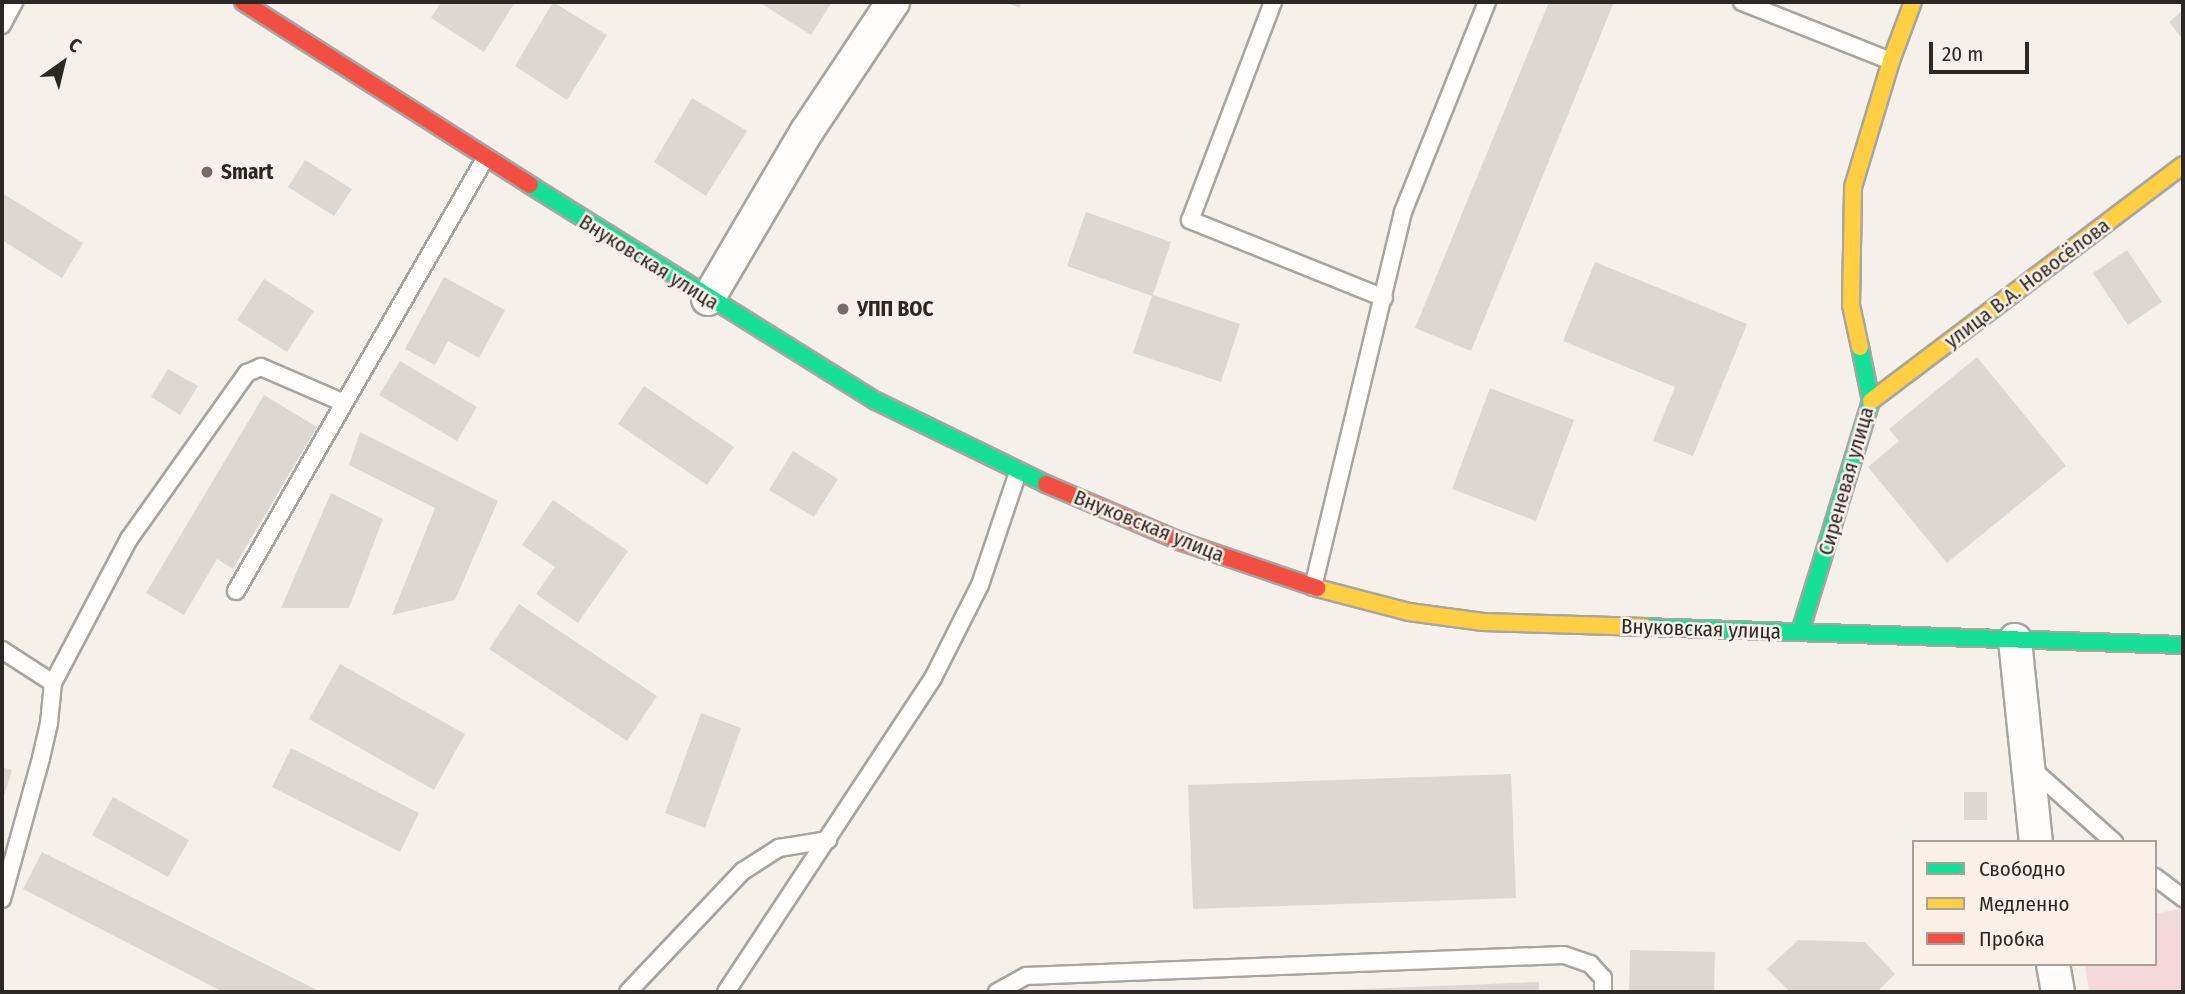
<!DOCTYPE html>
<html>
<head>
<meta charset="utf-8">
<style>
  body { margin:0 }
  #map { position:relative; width:2185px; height:994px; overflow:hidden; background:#f6f0eb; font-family:"Fira Sans Condensed",sans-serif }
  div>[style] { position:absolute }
  .green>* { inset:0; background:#f4d9dc }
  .building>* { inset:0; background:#ddd7d4 }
  .roads { filter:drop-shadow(2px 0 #a8a4a0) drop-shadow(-2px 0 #a8a4a0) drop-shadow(0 2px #a8a4a0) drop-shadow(0 -2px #a8a4a0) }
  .lane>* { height:16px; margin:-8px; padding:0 8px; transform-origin:8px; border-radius:8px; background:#fefdfc }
  .street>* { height:32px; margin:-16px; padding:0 16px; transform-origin:16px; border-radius:16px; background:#fefdfc }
  .fast>* { height:16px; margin:-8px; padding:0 8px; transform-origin:8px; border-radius:8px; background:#16e098 }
  .slow>* { height:16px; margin:-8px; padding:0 8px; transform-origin:8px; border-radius:8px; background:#ffcf43 }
  .jam>* { height:16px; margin:-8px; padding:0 8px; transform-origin:8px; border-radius:8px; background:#f24e42 }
  .dots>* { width:19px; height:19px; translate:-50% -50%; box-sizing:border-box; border:4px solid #faf0e7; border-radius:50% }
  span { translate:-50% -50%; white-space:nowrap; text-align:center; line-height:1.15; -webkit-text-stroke:5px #faf0e7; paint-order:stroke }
  .poi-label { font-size:21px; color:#2c2825; font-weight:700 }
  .left { translate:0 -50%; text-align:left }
  .street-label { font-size:21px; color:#2c2825 }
  .frame { position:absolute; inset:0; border:4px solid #2c2825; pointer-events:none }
  .legend { position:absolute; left:1912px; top:840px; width:245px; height:126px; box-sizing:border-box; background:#faf0e7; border:2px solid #a8a099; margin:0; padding:9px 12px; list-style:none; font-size:21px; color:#2c2825 }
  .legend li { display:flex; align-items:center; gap:14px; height:35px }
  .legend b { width:35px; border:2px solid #a8a099 }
  .north { position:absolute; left:28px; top:28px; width:70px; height:70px; -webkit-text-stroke:5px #faf0e7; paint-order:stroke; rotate:34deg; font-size:19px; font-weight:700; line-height:28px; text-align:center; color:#2c2825 }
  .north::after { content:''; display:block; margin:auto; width:24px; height:32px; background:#2c2825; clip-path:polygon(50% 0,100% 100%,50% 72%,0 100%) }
  .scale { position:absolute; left:1929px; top:42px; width:100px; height:32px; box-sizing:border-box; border:4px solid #2c2825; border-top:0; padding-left:9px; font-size:21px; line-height:24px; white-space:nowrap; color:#2c2825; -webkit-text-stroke:5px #faf0e7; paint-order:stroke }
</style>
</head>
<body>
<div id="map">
  <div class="green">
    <div style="clip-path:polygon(2183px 908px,2183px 992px,2089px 992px,2085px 964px,2155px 964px,2155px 914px)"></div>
  </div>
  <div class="building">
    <div style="clip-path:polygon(441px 2px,515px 2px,484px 52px,431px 18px)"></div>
    <div style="clip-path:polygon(553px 2px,607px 35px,567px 100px,515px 66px)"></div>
    <div style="clip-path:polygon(759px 2px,832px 2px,811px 35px)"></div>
    <div style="clip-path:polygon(1005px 2px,1022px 2px,1019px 8px)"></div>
    <div style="clip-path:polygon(1549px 2px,1614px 2px,1471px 351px,1415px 328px)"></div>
    <div style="clip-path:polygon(2183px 10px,2183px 40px,2169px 22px)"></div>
    <div style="clip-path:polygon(692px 98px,747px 131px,706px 196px,654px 162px)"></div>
    <div style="clip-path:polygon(305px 160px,352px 189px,334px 216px,288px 187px)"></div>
    <div style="clip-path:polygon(2px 193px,83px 243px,62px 278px,2px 240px)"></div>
    <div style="clip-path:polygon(1086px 212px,1171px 242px,1153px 295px,1240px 324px,1221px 382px,1133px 353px,1152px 296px,1067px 266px)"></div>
    <div style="clip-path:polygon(2127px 250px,2162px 302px,2128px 325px,2093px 273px)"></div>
    <div style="clip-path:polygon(1595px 262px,1747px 324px,1693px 456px,1653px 441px,1675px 387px,1563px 341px)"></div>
    <div style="clip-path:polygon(444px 277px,505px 310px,479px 358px,448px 341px,435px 365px,405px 349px)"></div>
    <div style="clip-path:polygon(264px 279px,314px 311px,287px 352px,237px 320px)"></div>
    <div style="clip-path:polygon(1977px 357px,2066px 466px,1947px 563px,1868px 467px,1899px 441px,1889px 429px)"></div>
    <div style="clip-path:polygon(400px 361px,477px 407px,457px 441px,379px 395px)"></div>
    <div style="clip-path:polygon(168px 369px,198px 386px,180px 415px,151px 397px)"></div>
    <div style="clip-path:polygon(644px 386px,734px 447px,707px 485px,618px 424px)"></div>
    <div style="clip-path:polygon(1490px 388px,1574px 420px,1536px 521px,1452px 489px)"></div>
    <div style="clip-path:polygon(264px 395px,317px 427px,233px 569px,217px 559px,184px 615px,146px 593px)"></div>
    <div style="clip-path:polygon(360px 432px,498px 501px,455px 600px,392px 615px,435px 508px,349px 465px)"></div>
    <div style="clip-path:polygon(793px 451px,838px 479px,814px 517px,769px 490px)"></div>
    <div style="clip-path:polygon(331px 493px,383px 519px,349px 608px,281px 608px)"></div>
    <div style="clip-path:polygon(553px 500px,628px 551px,578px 623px,536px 594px,555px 567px,522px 545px)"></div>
    <div style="clip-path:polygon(519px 604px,657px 696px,627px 741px,489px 649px)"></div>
    <div style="clip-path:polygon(340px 664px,465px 734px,434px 790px,309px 719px)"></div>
    <div style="clip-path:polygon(701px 713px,741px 728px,705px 828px,665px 813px)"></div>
    <div style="clip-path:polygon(291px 748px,419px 813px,400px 852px,272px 787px)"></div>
    <div style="clip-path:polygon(2px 767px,12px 770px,2px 802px)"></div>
    <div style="clip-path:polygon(1511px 774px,1516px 898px,1193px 909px,1188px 785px)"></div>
    <div style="clip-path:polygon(1964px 792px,1987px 792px,1987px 820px,1964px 820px)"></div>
    <div style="clip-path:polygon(113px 797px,189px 840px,168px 877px,92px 835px)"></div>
    <div style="clip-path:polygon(42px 852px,321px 992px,223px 992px,23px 889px)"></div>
    <div style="clip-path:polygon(1798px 940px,1865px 942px,1895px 974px,1877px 992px,1790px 992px,1767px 969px)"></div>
    <div style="clip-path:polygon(1630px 950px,1715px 952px,1714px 992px,1629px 992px)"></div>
    <div style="clip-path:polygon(1539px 982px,1539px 992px,1337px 992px,1337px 990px)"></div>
  </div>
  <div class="roads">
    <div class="lane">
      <div style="left:1273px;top:2px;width:233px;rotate:110.8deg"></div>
      <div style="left:1190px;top:220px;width:209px;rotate:21.9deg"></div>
      <div style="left:1742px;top:2px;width:160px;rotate:21.6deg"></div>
      <div style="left:2px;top:25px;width:26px;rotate:-62deg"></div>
      <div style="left:1313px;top:587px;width:386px;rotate:-76.5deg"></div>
      <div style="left:1403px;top:212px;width:226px;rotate:-68.2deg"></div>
      <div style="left:236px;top:591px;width:501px;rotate:-60.06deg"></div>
      <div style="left:2px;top:650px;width:61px;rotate:32.9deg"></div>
      <div style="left:2030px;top:767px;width:113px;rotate:41.8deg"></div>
      <div style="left:2155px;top:877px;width:35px;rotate:37deg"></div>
      <div style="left:2px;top:899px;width:146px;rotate:-74.5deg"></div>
      <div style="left:41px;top:758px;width:36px;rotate:-77deg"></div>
      <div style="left:49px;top:723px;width:40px;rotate:-84.3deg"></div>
      <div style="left:53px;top:683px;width:163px;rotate:-62.2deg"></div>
      <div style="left:129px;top:539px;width:204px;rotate:-54.6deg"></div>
      <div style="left:247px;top:373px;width:15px;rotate:-23deg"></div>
      <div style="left:261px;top:367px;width:90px;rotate:23.4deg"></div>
      <div style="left:628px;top:992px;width:167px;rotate:-46.5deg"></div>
      <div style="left:743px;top:871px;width:43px;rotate:-32.6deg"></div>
      <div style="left:779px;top:848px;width:50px;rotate:-9.3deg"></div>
      <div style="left:726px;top:992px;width:376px;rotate:-56.6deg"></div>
      <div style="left:933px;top:678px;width:104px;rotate:-63.2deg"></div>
      <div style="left:980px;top:585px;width:119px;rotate:-71.4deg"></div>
      <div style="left:997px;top:992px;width:33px;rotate:-29deg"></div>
      <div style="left:1026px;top:976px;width:538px;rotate:-2.24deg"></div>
      <div style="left:1564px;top:955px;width:28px;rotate:19deg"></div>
      <div style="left:1590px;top:964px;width:19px;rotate:47deg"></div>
      <div style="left:1603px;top:978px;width:14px;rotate:90deg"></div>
    </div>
    <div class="street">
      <div style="left:708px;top:299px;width:195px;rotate:-59.5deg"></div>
      <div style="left:807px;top:131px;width:155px;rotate:-56.3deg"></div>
      <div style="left:2015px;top:640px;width:203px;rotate:84.1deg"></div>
      <div style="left:2053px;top:964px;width:28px;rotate:80deg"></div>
    </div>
    <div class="fast">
      <div style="left:530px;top:185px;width:408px;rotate:32deg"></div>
      <div style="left:876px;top:401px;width:189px;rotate:26deg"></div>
      <div style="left:1645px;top:627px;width:538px;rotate:1.92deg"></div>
      <div style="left:1800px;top:632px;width:242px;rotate:-72.9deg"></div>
      <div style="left:1871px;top:401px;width:55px;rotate:-101.5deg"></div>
    </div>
    <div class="slow">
      <div style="left:1860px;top:347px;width:43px;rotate:-102.1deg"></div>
      <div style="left:1851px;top:305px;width:118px;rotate:-89deg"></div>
      <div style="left:1853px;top:187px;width:132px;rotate:-73.2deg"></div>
      <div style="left:1891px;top:61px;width:63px;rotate:-69.6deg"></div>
      <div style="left:1871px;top:401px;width:391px;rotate:-37.1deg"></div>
      <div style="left:1317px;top:588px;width:95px;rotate:14.6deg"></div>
      <div style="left:1409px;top:612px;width:75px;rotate:7.7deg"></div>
      <div style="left:1483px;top:622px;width:162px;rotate:1.8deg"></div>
    </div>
    <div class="jam">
      <div style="left:243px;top:2px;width:340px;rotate:32.5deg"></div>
      <div style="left:1046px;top:484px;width:148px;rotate:23.1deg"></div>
      <div style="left:1182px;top:542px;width:143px;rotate:18.8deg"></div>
    </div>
  </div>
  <div class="dots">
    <div style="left:207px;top:172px;background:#736e6a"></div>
    <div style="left:843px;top:309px;background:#736e6a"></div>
  </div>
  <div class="poi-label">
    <span class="left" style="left:221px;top:172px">Smart</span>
    <span class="left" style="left:857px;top:309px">УПП ВОС</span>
  </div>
  <div class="street-label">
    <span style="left:649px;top:262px;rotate:32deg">Внуковская улица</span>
    <span style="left:2027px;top:283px;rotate:-37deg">улица В.А. Новосёлова</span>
    <span style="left:1846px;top:481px;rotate:-74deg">Сиреневая улица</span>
    <span style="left:1149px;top:526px;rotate:22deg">Внуковская улица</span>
    <span style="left:1701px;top:629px;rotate:2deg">Внуковская улица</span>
  </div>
  <div class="frame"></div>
  <ul class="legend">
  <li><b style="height:9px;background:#16e098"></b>Свободно</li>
  <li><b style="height:9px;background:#ffcf43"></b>Медленно</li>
  <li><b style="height:9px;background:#f24e42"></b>Пробка</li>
  </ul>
  <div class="north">С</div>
  <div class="scale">20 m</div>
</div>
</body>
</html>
